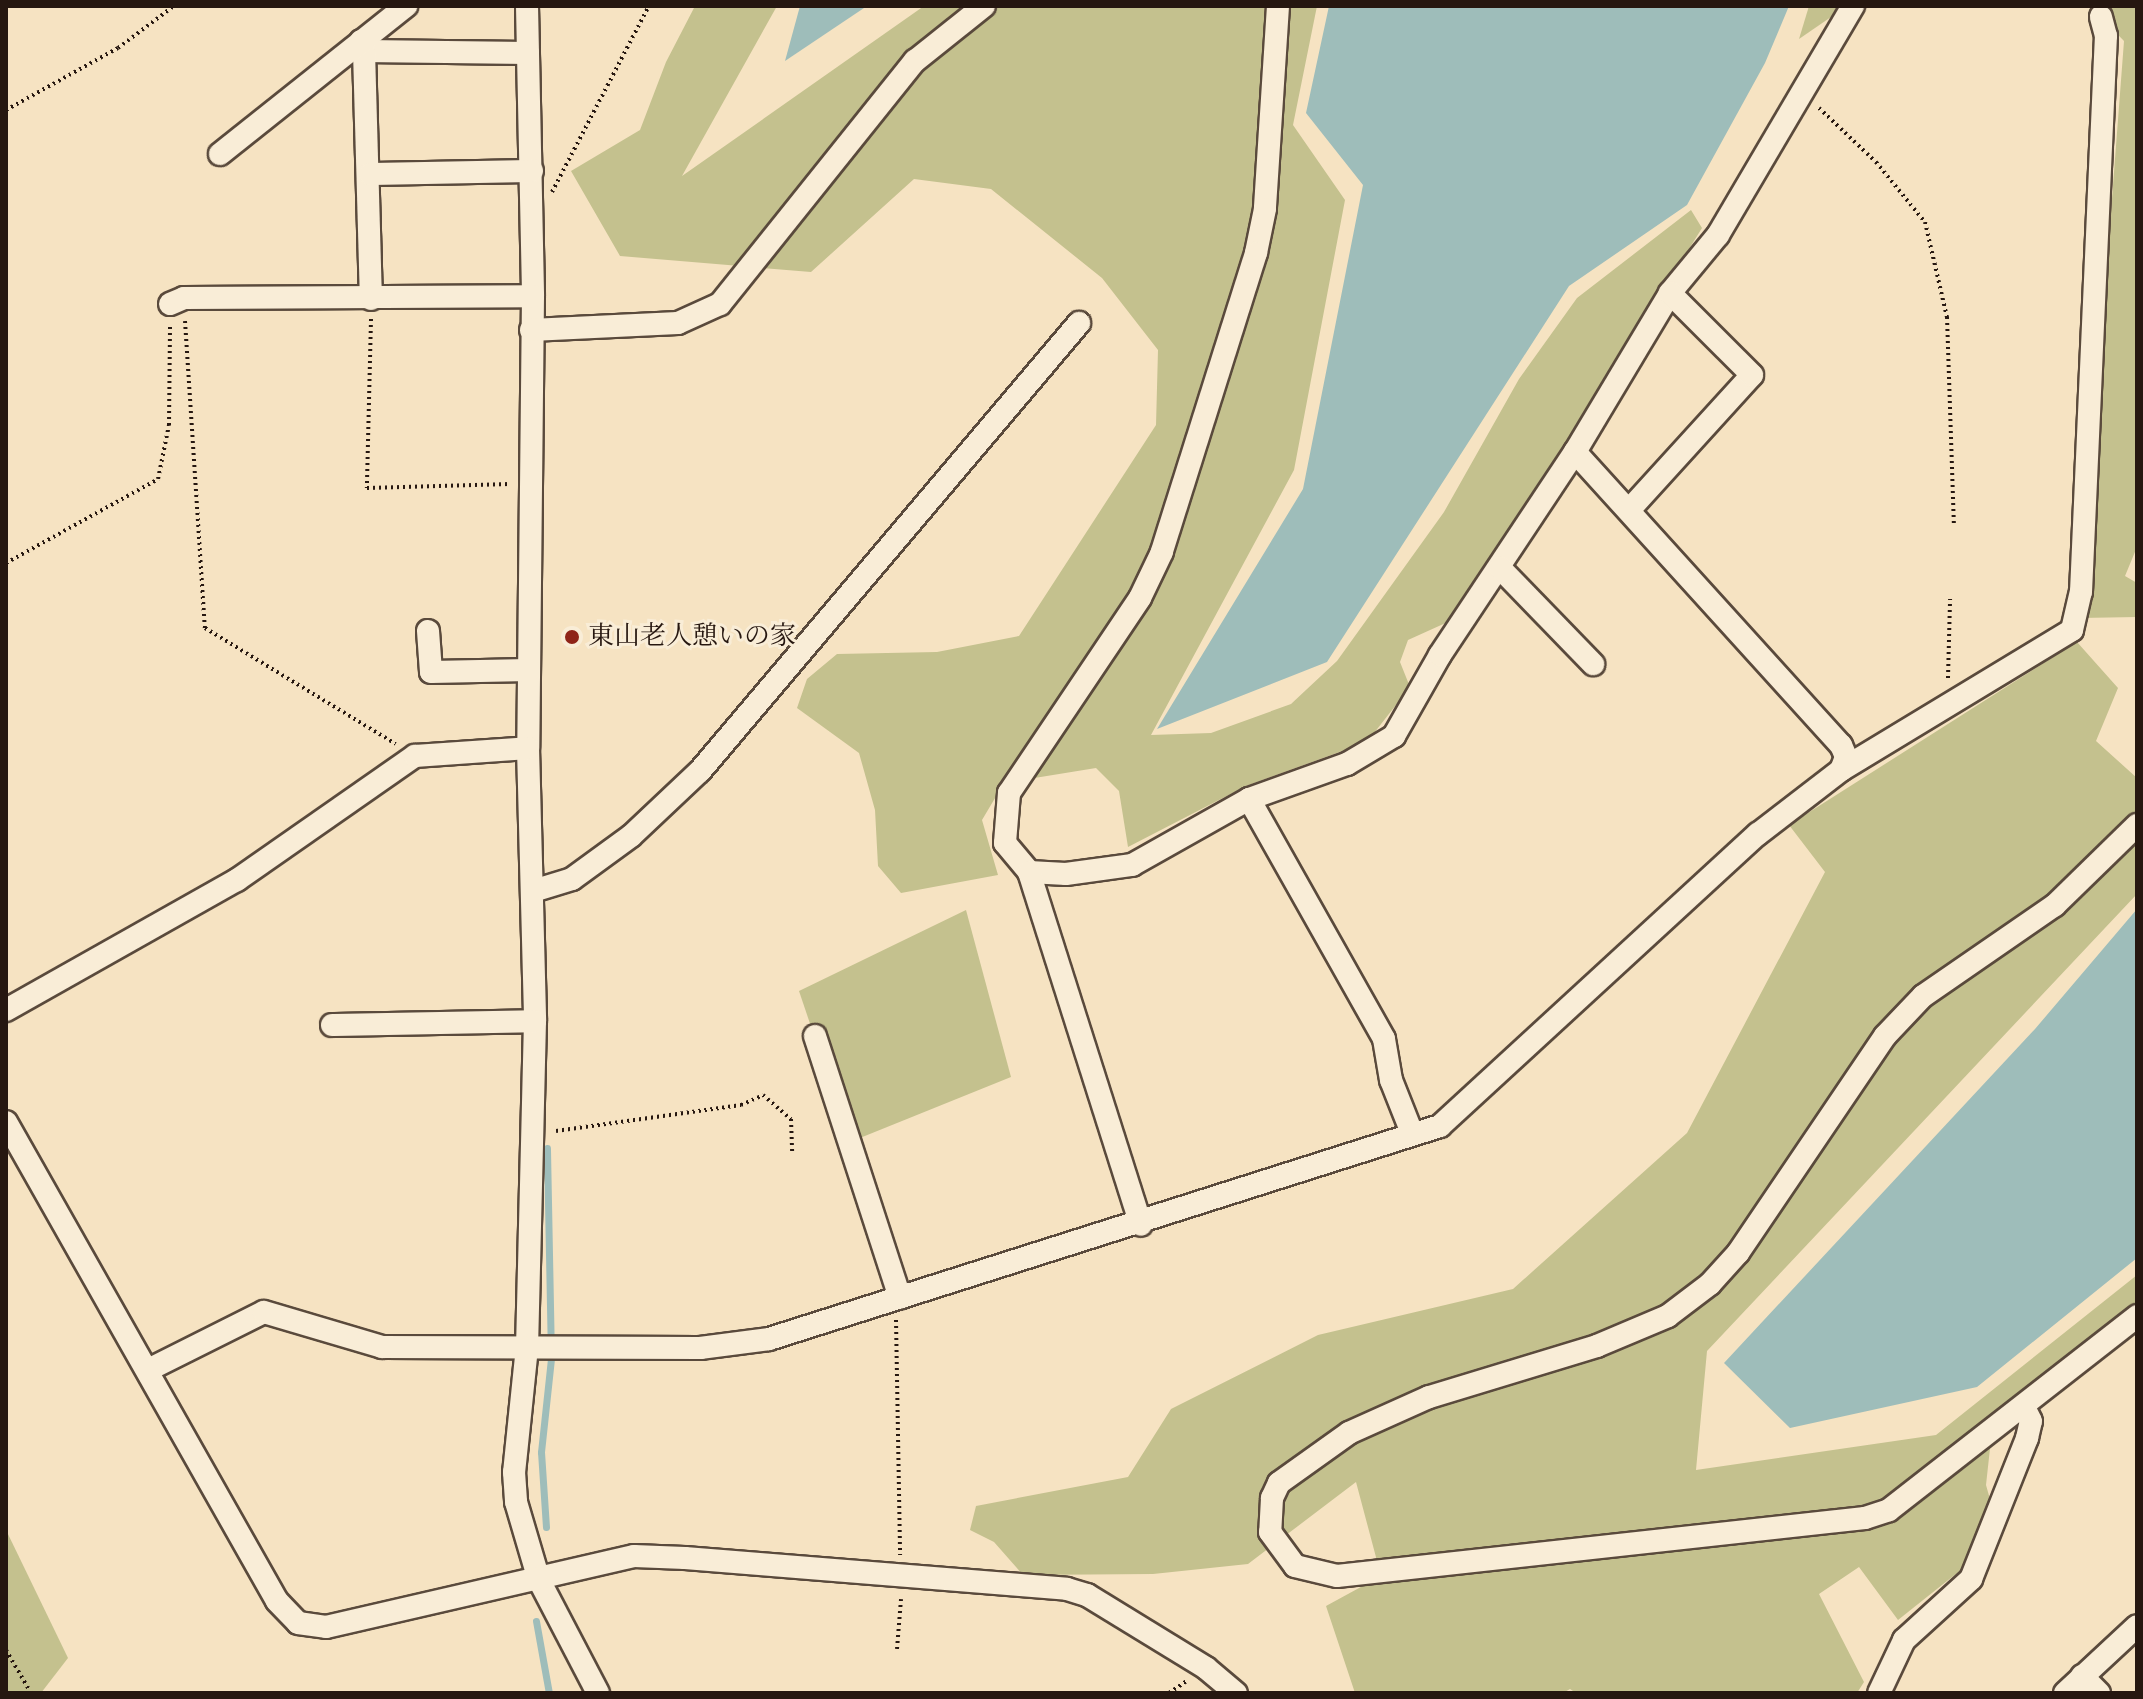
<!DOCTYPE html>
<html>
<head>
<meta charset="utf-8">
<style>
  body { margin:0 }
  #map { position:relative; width:2143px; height:1699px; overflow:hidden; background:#f6e3c2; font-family:"IM FELL Double Pica","Noto Serif JP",serif }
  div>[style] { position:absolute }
  .green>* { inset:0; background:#c4c18e }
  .water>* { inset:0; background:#9ebdba }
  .stream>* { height:7px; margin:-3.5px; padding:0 3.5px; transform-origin:3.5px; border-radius:3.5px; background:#9ebdba }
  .path>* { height:4px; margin-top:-2px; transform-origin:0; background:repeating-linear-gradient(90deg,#261710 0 2px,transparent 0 6px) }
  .roads { filter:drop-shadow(2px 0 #5a4a3c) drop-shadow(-2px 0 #5a4a3c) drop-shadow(0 2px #5a4a3c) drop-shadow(0 -2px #5a4a3c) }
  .street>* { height:22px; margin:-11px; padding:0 11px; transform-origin:11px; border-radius:11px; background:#f9edd7 }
  .dots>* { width:22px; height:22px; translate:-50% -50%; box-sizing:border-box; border:4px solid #f9edd7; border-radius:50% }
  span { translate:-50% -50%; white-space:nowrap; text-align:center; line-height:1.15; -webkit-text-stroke:6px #f9edd7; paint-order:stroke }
  .poi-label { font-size:26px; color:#261710 }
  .left { translate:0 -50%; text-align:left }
  .frame { position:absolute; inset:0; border:8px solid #261710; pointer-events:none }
</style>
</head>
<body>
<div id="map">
  <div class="green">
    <div style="clip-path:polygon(695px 6px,777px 6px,682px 176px,924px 6px,1317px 6px,1293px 125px,1345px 200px,1294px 470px,1151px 735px,1211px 733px,1291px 704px,1337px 661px,1444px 512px,1519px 379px,1577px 298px,1691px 210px,1702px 228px,1565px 448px,1450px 621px,1408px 640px,1400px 662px,1410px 687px,1367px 742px,1246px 786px,1128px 847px,1119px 791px,1096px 768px,1004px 783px,982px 820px,998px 875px,901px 893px,878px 866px,875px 810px,859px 753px,797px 708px,807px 679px,837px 654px,937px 652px,1019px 636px,1156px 425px,1158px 350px,1102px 278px,991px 189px,914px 179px,811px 272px,620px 256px,571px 171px,640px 130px,666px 62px)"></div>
    <div style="clip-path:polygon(1809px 6px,1847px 6px,1799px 39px)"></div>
    <div style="clip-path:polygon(2090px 6px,2137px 6px,2137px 547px,2125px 576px,2137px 583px,2137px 617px,2080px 618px,2124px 41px)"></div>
    <div style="clip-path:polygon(2077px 642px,2118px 688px,2096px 741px,2137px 778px,2137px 894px,1707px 1351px,1696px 1470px,1936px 1435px,2137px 1275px,2137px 1305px,1993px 1421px,1986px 1485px,2001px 1538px,1898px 1620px,1859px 1567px,1819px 1594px,1864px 1682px,1857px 1693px,1576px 1693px,1570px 1689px,1563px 1693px,1355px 1693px,1326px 1606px,1381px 1576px,1356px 1482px,1248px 1564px,1153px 1574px,1023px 1575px,994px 1542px,970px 1530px,976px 1506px,1128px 1477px,1171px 1409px,1318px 1335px,1513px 1289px,1687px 1133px,1825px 872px,1789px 825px)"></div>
    <div style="clip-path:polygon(966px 910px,1011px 1077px,850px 1142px,799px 991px)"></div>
    <div style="clip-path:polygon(6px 1530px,68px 1658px,41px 1693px,6px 1693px)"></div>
  </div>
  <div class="water">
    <div style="clip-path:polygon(800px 6px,867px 6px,785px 61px)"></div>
    <div style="clip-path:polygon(1329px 6px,1789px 6px,1765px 63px,1687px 205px,1569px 286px,1327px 662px,1157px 729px,1303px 489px,1363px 185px,1306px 113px)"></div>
    <div style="clip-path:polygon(2137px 909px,2137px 1258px,1977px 1387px,1790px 1428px,1724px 1363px,2035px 1029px)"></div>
  </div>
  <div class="stream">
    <div style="left:546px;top:1527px;width:75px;rotate:-93.8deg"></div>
    <div style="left:541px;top:1452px;width:95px;rotate:-83.9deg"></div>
    <div style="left:551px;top:1358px;width:210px;rotate:-91.1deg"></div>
    <div style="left:536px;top:1621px;width:73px;rotate:79.8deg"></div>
  </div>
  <div class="path">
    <div style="left:1819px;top:108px;width:79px;rotate:43.5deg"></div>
    <div style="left:1876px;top:162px;width:77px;rotate:50.8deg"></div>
    <div style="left:1925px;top:222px;width:98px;rotate:77deg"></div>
    <div style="left:1947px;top:317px;width:207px;rotate:88.1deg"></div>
    <div style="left:6px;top:110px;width:128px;rotate:-29deg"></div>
    <div style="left:118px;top:48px;width:70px;rotate:-36.9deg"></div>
    <div style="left:552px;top:192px;width:210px;rotate:-62.5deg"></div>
    <div style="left:371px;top:319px;width:169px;rotate:91.4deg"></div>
    <div style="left:367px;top:488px;width:143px;rotate:-1.6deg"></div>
    <div style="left:185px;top:321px;width:308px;rotate:86.3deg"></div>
    <div style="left:205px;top:628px;width:223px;rotate:31.3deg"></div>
    <div style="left:6px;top:563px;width:174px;rotate:-28.9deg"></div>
    <div style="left:158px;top:479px;width:55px;rotate:-78.5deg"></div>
    <div style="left:169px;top:425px;width:98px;rotate:-89.4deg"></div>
    <div style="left:1948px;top:678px;width:79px;rotate:-88.5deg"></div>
    <div style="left:556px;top:1131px;width:187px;rotate:-8deg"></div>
    <div style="left:741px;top:1105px;width:24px;rotate:-24deg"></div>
    <div style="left:763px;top:1095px;width:37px;rotate:41deg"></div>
    <div style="left:791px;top:1119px;width:34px;rotate:88deg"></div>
    <div style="left:896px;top:1320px;width:235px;rotate:89deg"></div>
    <div style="left:897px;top:1649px;width:50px;rotate:-85.4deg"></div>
    <div style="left:6px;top:1650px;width:50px;rotate:59.8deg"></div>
    <div style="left:1169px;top:1693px;width:22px;rotate:-34deg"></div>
  </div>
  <div class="roads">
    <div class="street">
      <div style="left:527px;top:6px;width:290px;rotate:88.8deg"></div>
      <div style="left:533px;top:296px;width:452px;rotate:90.6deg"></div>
      <div style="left:528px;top:748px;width:273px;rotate:88.5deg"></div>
      <div style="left:535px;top:1021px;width:326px;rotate:91.4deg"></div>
      <div style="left:527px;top:1347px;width:126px;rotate:95.9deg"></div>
      <div style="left:514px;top:1472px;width:30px;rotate:86deg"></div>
      <div style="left:516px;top:1502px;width:81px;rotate:73.6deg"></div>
      <div style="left:539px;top:1580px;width:127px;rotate:62.4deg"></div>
      <div style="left:1278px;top:6px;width:203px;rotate:93.7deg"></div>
      <div style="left:1265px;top:209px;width:45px;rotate:101.6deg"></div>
      <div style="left:1256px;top:253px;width:313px;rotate:107.5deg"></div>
      <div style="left:1162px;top:552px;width:51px;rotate:115.6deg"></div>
      <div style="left:1140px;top:598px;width:235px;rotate:123.9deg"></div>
      <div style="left:1009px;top:793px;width:50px;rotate:94.6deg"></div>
      <div style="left:1005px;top:843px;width:38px;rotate:50deg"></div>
      <div style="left:1029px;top:872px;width:37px;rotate:3deg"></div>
      <div style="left:1066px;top:874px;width:67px;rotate:-7.8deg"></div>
      <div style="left:1132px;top:865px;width:134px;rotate:-29.4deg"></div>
      <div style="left:1249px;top:799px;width:104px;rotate:-19.7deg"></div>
      <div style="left:1347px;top:764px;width:55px;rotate:-30.8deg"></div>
      <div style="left:1394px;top:736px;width:93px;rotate:-60.4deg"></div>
      <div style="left:1440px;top:655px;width:244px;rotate:-56.4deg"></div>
      <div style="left:1575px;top:452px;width:185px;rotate:-59.1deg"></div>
      <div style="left:1670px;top:293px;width:75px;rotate:-50.4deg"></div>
      <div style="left:1718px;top:235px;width:266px;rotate:-59.5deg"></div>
      <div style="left:361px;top:41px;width:10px;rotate:73deg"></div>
      <div style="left:364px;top:51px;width:164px;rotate:0.7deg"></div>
      <div style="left:364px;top:51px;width:248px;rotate:88.4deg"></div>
      <div style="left:220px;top:154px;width:238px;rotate:-38.5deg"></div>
      <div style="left:370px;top:174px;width:162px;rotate:-1.1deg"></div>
      <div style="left:170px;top:304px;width:15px;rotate:-23deg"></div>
      <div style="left:184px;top:298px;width:349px;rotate:-0.3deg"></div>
      <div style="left:531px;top:330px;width:147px;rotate:-2.7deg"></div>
      <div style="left:678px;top:323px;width:46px;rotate:-24.3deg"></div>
      <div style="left:720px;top:304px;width:312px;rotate:-51.3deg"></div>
      <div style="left:915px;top:61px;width:88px;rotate:-38.6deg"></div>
      <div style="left:1575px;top:452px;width:396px;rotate:47.8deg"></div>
      <div style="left:1841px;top:745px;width:13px;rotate:67deg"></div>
      <div style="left:1846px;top:757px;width:14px;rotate:111deg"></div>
      <div style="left:1630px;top:509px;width:181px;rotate:-47.7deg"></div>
      <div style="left:1752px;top:375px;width:116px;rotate:-135deg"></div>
      <div style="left:1500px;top:568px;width:134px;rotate:45.9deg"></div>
      <div style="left:428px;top:631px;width:41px;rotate:85.8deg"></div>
      <div style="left:431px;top:672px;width:98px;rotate:-1.2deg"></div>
      <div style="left:1249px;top:799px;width:275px;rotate:60.6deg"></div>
      <div style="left:1384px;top:1039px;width:42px;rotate:80.3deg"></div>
      <div style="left:1391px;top:1080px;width:57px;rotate:68.4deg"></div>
      <div style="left:2137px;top:825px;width:115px;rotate:135.7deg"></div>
      <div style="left:2055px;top:905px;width:160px;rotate:145.4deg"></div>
      <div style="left:1923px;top:996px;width:55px;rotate:133.5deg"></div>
      <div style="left:1885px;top:1036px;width:262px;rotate:124.1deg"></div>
      <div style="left:1738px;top:1253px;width:42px;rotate:132.1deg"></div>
      <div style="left:1710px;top:1284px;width:53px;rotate:142.7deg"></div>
      <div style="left:1668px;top:1316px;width:77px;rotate:157.1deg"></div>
      <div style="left:1597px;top:1346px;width:176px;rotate:163.1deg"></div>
      <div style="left:1429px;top:1397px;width:88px;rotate:155.8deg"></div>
      <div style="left:1349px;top:1433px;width:86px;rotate:144.5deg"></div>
      <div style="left:1279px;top:1483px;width:17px;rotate:115deg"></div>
      <div style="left:1272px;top:1498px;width:34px;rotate:93deg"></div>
      <div style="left:1270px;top:1532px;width:42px;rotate:53.7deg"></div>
      <div style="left:1295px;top:1566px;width:43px;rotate:13.4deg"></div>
      <div style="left:1337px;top:1576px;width:531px;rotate:-6.27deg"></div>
      <div style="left:1865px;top:1518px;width:25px;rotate:-18deg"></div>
      <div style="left:1889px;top:1510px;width:315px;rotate:-38deg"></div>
      <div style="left:1029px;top:872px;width:370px;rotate:72.4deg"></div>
      <div style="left:533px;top:891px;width:41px;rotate:-17.1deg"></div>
      <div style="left:572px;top:879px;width:73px;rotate:-36.1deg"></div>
      <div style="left:631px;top:836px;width:95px;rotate:-43.3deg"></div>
      <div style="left:700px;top:771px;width:587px;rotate:-49.77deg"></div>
      <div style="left:6px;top:1010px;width:265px;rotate:-29.4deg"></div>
      <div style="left:237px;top:880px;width:217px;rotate:-34.9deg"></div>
      <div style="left:415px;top:756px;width:113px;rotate:-4deg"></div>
      <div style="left:332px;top:1025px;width:203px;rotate:-1.1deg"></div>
      <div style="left:815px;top:1036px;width:275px;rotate:72deg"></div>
      <div style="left:6px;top:1122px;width:550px;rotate:60.5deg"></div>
      <div style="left:277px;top:1601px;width:30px;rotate:46deg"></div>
      <div style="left:298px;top:1623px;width:28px;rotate:8deg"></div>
      <div style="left:326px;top:1627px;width:316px;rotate:-13deg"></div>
      <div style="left:634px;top:1556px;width:51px;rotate:2.2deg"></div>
      <div style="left:685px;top:1558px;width:383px;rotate:4.6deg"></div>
      <div style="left:1067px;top:1589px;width:21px;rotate:17deg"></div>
      <div style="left:1087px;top:1595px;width:140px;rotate:31.5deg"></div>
      <div style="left:1206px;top:1668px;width:39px;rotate:40deg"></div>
      <div style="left:150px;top:1369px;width:127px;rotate:-26.6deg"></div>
      <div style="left:264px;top:1312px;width:123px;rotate:16.5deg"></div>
      <div style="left:382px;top:1347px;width:318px;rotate:0.2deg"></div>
      <div style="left:700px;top:1348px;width:70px;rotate:-7.4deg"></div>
      <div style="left:769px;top:1339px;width:704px;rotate:-17.61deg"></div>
      <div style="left:1440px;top:1126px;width:432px;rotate:-42.6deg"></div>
      <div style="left:1758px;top:834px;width:105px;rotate:-37.6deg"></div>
      <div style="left:1841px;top:770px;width:270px;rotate:-31.2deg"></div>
      <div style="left:2072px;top:630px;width:39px;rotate:-77deg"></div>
      <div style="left:2081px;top:592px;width:557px;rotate:-87.43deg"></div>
      <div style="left:2106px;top:36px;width:20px;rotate:-105deg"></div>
      <div style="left:2082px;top:1676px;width:24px;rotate:45deg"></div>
      <div style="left:1879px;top:1693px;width:59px;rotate:-64.7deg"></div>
      <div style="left:1904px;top:1640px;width:91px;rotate:-42.3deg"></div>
      <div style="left:1971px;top:1579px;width:152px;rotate:-68.3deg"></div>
      <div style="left:2027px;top:1438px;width:17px;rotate:-77deg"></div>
      <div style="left:2031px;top:1421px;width:16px;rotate:-117deg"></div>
      <div style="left:2065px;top:1693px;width:98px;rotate:-42.9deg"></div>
    </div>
  </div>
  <div class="dots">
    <div style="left:572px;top:637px;background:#8f2418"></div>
  </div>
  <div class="poi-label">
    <span class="left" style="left:588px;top:637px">東山老人憩いの家</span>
  </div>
  <div class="frame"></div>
</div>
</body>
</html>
